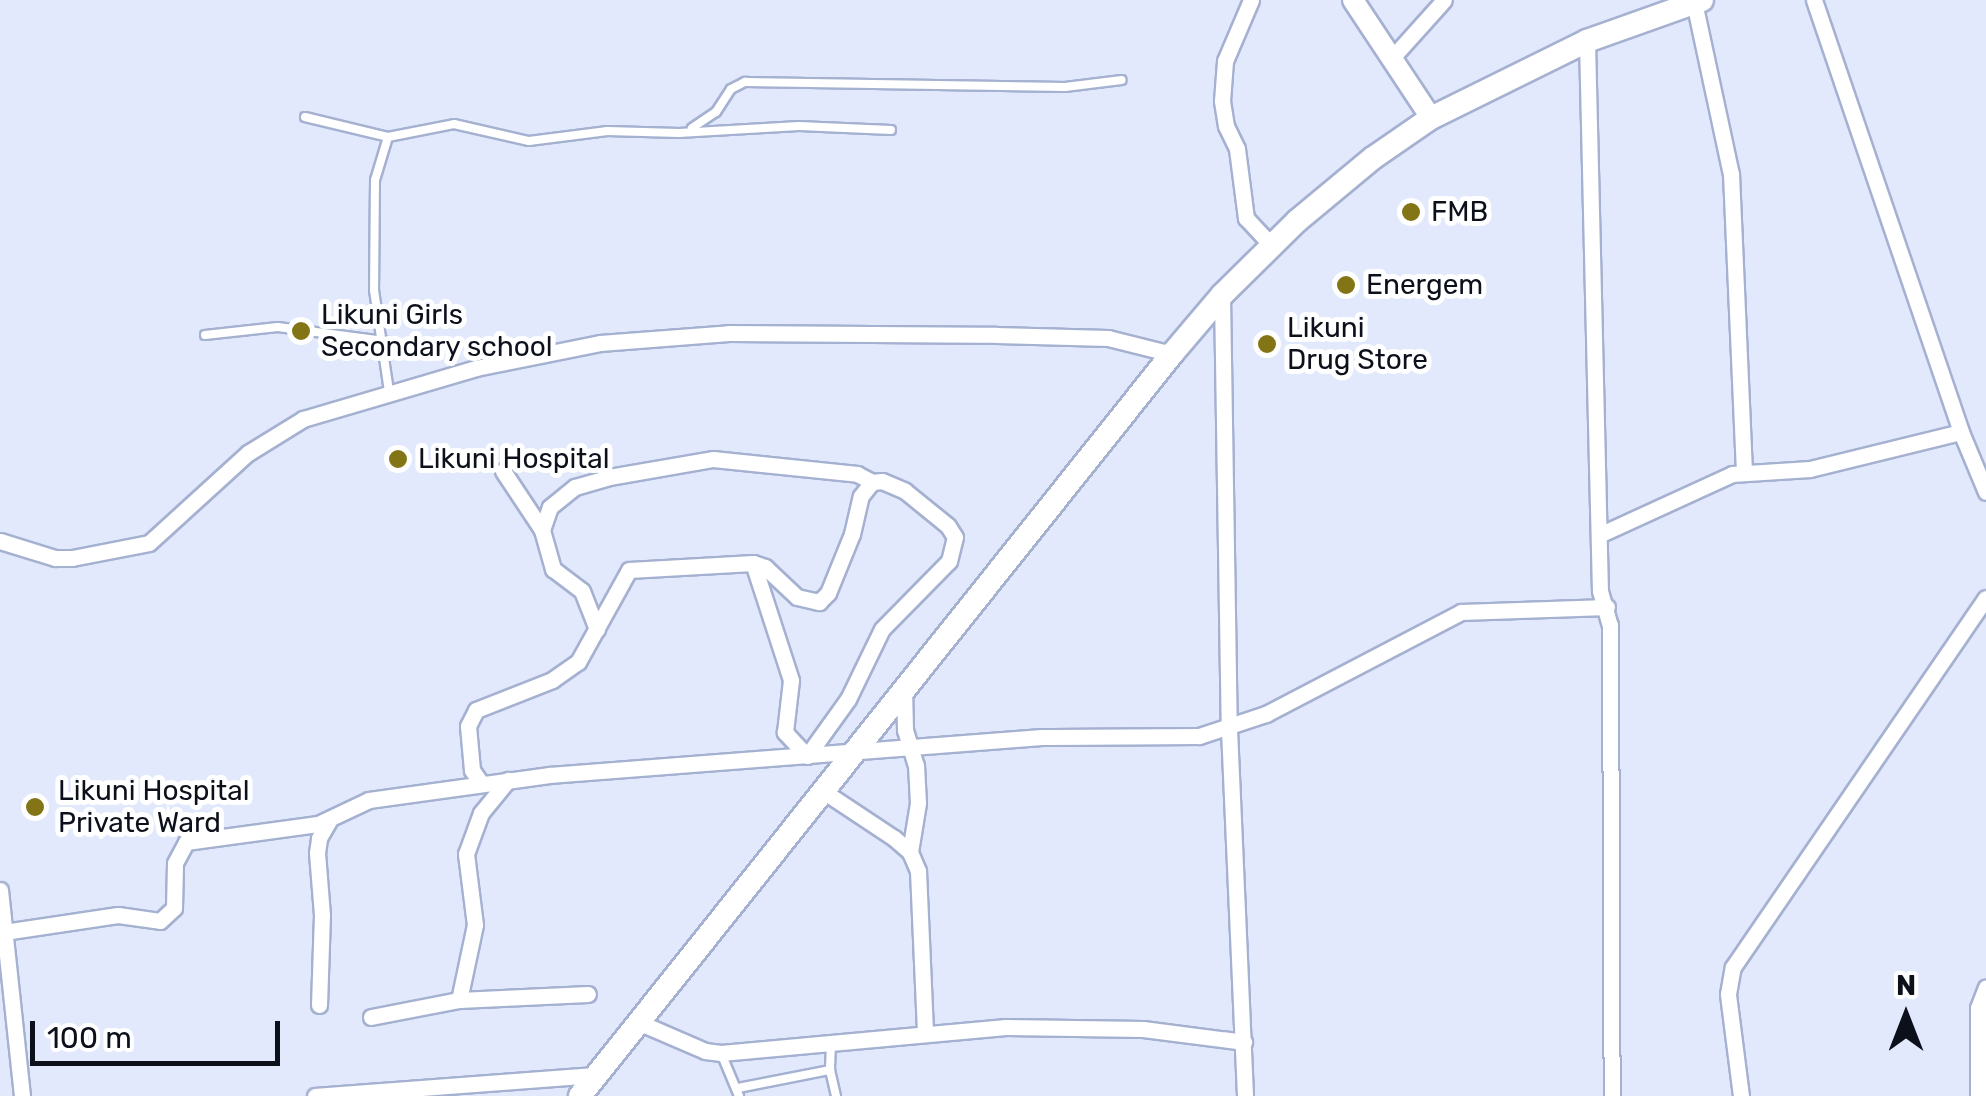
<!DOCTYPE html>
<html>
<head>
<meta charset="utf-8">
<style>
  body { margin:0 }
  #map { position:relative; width:1986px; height:1096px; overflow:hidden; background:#e2e9fd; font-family:Rubik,sans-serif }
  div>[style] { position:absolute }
  .roads { filter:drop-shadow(2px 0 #a5b1d0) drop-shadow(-2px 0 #a5b1d0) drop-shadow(0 2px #a5b1d0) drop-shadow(0 -2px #a5b1d0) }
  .service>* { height:8px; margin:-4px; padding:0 4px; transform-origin:4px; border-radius:4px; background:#fff }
  .minor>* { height:15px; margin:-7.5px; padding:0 7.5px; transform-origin:7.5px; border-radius:7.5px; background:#fff }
  .tertiary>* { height:20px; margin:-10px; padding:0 10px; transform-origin:10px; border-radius:10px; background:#fff }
  .secondary>* { height:22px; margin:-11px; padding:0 11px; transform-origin:11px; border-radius:11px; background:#fff }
  .dots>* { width:28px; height:28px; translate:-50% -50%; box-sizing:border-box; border:5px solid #fff; border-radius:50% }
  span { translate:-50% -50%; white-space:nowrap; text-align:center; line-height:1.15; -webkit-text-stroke:10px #fff; paint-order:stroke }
  .poi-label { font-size:28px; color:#0c101b }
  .left { translate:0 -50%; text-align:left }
  .north { position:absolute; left:1856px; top:966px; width:100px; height:100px; -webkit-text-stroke:8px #fff; paint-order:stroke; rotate:0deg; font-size:28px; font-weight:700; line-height:40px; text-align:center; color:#0c101b }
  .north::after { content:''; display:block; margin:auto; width:35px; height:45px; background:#0c101b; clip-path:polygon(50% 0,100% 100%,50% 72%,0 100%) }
  .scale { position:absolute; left:30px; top:1021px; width:250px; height:45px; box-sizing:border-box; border:5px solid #0c101b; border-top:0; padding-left:12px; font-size:30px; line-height:35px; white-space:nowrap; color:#0c101b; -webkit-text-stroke:8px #fff; paint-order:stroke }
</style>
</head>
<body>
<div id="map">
  <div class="roads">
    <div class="service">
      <div style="left:305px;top:117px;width:85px;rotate:13.5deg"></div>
      <div style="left:388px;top:137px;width:67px;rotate:-11.1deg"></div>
      <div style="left:454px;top:124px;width:77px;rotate:12.8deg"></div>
      <div style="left:529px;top:141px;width:79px;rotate:-7.3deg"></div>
      <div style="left:607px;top:131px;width:72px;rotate:1.6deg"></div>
      <div style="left:679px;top:133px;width:120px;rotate:-3.3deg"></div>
      <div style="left:799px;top:126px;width:92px;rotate:2.5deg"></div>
      <div style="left:692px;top:128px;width:29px;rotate:-34deg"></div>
      <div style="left:716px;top:112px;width:27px;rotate:-57deg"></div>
      <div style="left:731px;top:89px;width:16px;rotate:-27deg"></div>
      <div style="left:745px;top:82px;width:320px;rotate:0.9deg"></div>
      <div style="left:1065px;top:87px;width:57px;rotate:-7deg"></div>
      <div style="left:388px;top:137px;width:45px;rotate:106.8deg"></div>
      <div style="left:375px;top:180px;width:110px;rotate:90.5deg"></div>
      <div style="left:374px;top:290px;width:102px;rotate:81.6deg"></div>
      <div style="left:205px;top:335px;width:73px;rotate:-6.3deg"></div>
      <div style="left:278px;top:327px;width:107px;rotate:7.5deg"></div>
      <div style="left:831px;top:1041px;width:29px;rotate:92deg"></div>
      <div style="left:830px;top:1070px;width:27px;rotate:77deg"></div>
      <div style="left:721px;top:1053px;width:47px;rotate:67.3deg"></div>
      <div style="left:738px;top:1088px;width:94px;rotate:-11.1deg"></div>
    </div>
    <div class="minor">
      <div style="left:1251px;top:0;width:66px;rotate:113.1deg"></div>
      <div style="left:1225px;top:61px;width:40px;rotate:94.3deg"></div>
      <div style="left:1222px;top:101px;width:25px;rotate:81deg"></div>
      <div style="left:1226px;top:126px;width:25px;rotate:64deg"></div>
      <div style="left:1237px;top:149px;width:70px;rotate:82.6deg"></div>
      <div style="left:1246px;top:218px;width:38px;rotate:47deg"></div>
      <div style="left:1814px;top:0;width:456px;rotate:71.2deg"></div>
      <div style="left:1961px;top:432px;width:65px;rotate:67.4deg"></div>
      <div style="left:1694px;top:2px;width:176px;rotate:77.9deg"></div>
      <div style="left:1731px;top:174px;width:298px;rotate:87.5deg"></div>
      <div style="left:1587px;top:41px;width:550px;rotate:88.65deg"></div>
      <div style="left:1600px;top:591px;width:35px;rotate:74deg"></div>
      <div style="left:1610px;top:625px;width:471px;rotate:89.8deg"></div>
      <div style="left:1391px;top:59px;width:79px;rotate:-48.1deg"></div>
      <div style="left:1222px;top:295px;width:434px;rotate:89.1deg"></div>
      <div style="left:1229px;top:729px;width:367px;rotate:87.5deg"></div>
      <div style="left:503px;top:471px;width:71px;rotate:56.5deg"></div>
      <div style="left:542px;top:530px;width:41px;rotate:74.2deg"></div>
      <div style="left:553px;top:569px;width:36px;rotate:37deg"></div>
      <div style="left:582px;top:591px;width:41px;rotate:68.5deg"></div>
      <div style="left:542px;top:530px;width:24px;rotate:-71deg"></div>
      <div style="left:550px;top:507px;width:32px;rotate:-39deg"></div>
      <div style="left:575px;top:487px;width:35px;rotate:-16deg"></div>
      <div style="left:609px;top:477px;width:106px;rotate:-9.8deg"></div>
      <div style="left:713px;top:459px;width:145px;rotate:5.9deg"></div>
      <div style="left:857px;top:474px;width:17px;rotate:28deg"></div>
      <div style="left:1599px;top:535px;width:146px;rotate:-24.6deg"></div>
      <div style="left:1732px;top:474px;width:78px;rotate:-3.7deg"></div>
      <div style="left:1810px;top:469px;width:155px;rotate:-13.8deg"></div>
      <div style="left:0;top:541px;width:58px;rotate:17.2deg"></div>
      <div style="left:55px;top:558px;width:17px"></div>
      <div style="left:72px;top:558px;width:78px;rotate:-11deg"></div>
      <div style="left:149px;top:543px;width:134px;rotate:-42.3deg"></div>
      <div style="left:248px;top:453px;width:65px;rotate:-31.7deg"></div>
      <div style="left:303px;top:419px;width:180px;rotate:-16.4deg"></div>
      <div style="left:476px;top:368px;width:126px;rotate:-11.4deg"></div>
      <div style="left:600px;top:343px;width:129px;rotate:-4.4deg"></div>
      <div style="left:729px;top:333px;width:267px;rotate:0.4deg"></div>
      <div style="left:996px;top:335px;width:112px;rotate:1.5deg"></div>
      <div style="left:1108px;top:338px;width:66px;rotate:14deg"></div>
      <div style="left:904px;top:688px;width:42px;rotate:88.6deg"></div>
      <div style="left:905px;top:730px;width:37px;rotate:73deg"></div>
      <div style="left:916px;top:765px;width:38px;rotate:87deg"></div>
      <div style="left:918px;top:803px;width:50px;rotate:99.3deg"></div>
      <div style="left:481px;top:783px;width:16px;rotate:-125deg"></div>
      <div style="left:472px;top:770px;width:44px;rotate:-95.2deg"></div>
      <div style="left:468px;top:726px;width:18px;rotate:-63deg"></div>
      <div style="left:476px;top:710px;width:82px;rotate:-21.5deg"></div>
      <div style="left:552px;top:680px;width:32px;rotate:-35deg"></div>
      <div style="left:578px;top:662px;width:105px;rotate:-61deg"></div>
      <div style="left:629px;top:570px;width:124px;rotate:-3.2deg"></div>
      <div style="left:753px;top:563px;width:13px;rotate:18deg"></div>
      <div style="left:765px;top:567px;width:44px;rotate:43.2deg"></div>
      <div style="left:797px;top:597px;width:23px;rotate:13deg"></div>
      <div style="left:819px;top:602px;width:13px;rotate:-45deg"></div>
      <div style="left:828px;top:593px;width:64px;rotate:-67.9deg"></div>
      <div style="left:852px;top:534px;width:39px;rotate:-77deg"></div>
      <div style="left:861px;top:496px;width:18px;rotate:-52deg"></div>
      <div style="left:872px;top:482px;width:10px;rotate:-6deg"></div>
      <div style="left:882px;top:481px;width:25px;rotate:23deg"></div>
      <div style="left:905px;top:491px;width:55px;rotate:39.1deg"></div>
      <div style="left:948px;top:526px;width:13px;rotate:58deg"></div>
      <div style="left:955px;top:537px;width:25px;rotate:104deg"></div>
      <div style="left:949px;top:561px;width:95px;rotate:134.6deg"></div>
      <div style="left:882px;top:629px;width:78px;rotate:115.9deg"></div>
      <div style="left:848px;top:699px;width:70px;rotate:125.7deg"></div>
      <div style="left:807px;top:756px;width:33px;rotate:-133deg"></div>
      <div style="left:785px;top:732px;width:52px;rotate:-83.4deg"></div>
      <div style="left:791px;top:680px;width:123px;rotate:-108deg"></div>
      <div style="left:823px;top:791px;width:85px;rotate:33.5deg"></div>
      <div style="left:894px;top:838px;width:21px;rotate:41deg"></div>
      <div style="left:910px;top:852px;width:21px;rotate:67deg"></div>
      <div style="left:918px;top:871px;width:162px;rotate:87.5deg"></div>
      <div style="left:0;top:890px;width:207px;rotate:83.9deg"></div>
      <div style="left:4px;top:932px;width:115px;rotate:-8.5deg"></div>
      <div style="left:118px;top:915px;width:42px;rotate:8.1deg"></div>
      <div style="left:160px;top:921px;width:19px;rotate:-43deg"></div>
      <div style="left:174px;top:908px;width:45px;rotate:-88.7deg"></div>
      <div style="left:175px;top:863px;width:24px;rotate:-62deg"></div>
      <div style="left:186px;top:842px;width:133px;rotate:-7.8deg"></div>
      <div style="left:318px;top:824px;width:56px;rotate:-25.2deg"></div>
      <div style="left:369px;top:800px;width:182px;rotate:-7.9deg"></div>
      <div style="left:549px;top:775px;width:494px;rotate:-4.4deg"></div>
      <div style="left:1042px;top:737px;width:157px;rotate:-0.4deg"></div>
      <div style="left:1199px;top:736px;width:71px;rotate:-18.2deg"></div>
      <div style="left:1266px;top:714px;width:220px;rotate:-27.6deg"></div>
      <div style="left:1461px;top:612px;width:146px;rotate:-2deg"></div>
      <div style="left:459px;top:1000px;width:77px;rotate:-78deg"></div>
      <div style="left:475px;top:925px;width:72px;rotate:-97.2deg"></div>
      <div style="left:466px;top:854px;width:44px;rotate:-69.9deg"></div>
      <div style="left:481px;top:813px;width:43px;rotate:-50.7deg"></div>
      <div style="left:319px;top:1005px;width:90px;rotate:-88.1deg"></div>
      <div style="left:322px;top:915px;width:62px;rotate:-94.6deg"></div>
      <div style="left:317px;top:853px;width:15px;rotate:-82deg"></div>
      <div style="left:319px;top:838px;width:20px;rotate:-60deg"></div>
      <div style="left:371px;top:1017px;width:90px;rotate:-10.9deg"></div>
      <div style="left:459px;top:1000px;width:129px;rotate:-2.7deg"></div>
      <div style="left:638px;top:1022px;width:73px;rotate:23.4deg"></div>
      <div style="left:705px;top:1051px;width:16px;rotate:7deg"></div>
      <div style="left:721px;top:1053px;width:286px;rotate:-5.2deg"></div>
      <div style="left:1006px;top:1027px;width:137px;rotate:0.8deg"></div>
      <div style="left:1143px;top:1029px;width:102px;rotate:7.3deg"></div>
      <div style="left:315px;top:1096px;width:283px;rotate:-4.3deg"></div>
      <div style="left:1741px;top:1096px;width:103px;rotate:-97.3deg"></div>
      <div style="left:1728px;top:994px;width:27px;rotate:-80deg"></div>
      <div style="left:1733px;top:967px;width:447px;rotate:-55.6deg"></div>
      <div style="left:1978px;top:1096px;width:88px;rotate:-90deg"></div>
      <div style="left:1978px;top:1008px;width:22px;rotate:-69deg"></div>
    </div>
    <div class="tertiary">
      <div style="left:1353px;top:0;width:141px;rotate:56.5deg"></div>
    </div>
    <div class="secondary">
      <div style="left:580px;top:1096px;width:949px;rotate:-51.42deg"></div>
      <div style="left:1172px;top:354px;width:77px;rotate:-49.7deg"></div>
      <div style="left:1222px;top:295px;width:105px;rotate:-44.6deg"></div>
      <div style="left:1297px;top:221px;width:99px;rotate:-39.7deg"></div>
      <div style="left:1373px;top:158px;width:70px;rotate:-34.6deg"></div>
      <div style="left:1431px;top:118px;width:174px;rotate:-26.3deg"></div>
      <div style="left:1587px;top:41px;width:122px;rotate:-19.6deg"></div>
    </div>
  </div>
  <div class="dots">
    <div style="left:1411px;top:212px;background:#837416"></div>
    <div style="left:1346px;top:285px;background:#837416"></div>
    <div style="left:301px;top:331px;background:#837416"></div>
    <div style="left:1267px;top:344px;background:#837416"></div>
    <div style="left:398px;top:459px;background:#837416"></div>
    <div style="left:35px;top:807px;background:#837416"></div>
  </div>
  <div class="poi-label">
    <span class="left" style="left:1431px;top:212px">FMB</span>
    <span class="left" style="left:1366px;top:285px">Energem</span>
    <span class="left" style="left:321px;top:331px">Likuni Girls<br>Secondary school</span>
    <span class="left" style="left:1287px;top:344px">Likuni<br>Drug Store</span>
    <span class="left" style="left:418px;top:459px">Likuni Hospital</span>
    <span class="left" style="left:58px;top:807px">Likuni Hospital<br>Private Ward</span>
  </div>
  <div class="north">N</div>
  <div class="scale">100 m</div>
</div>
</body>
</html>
